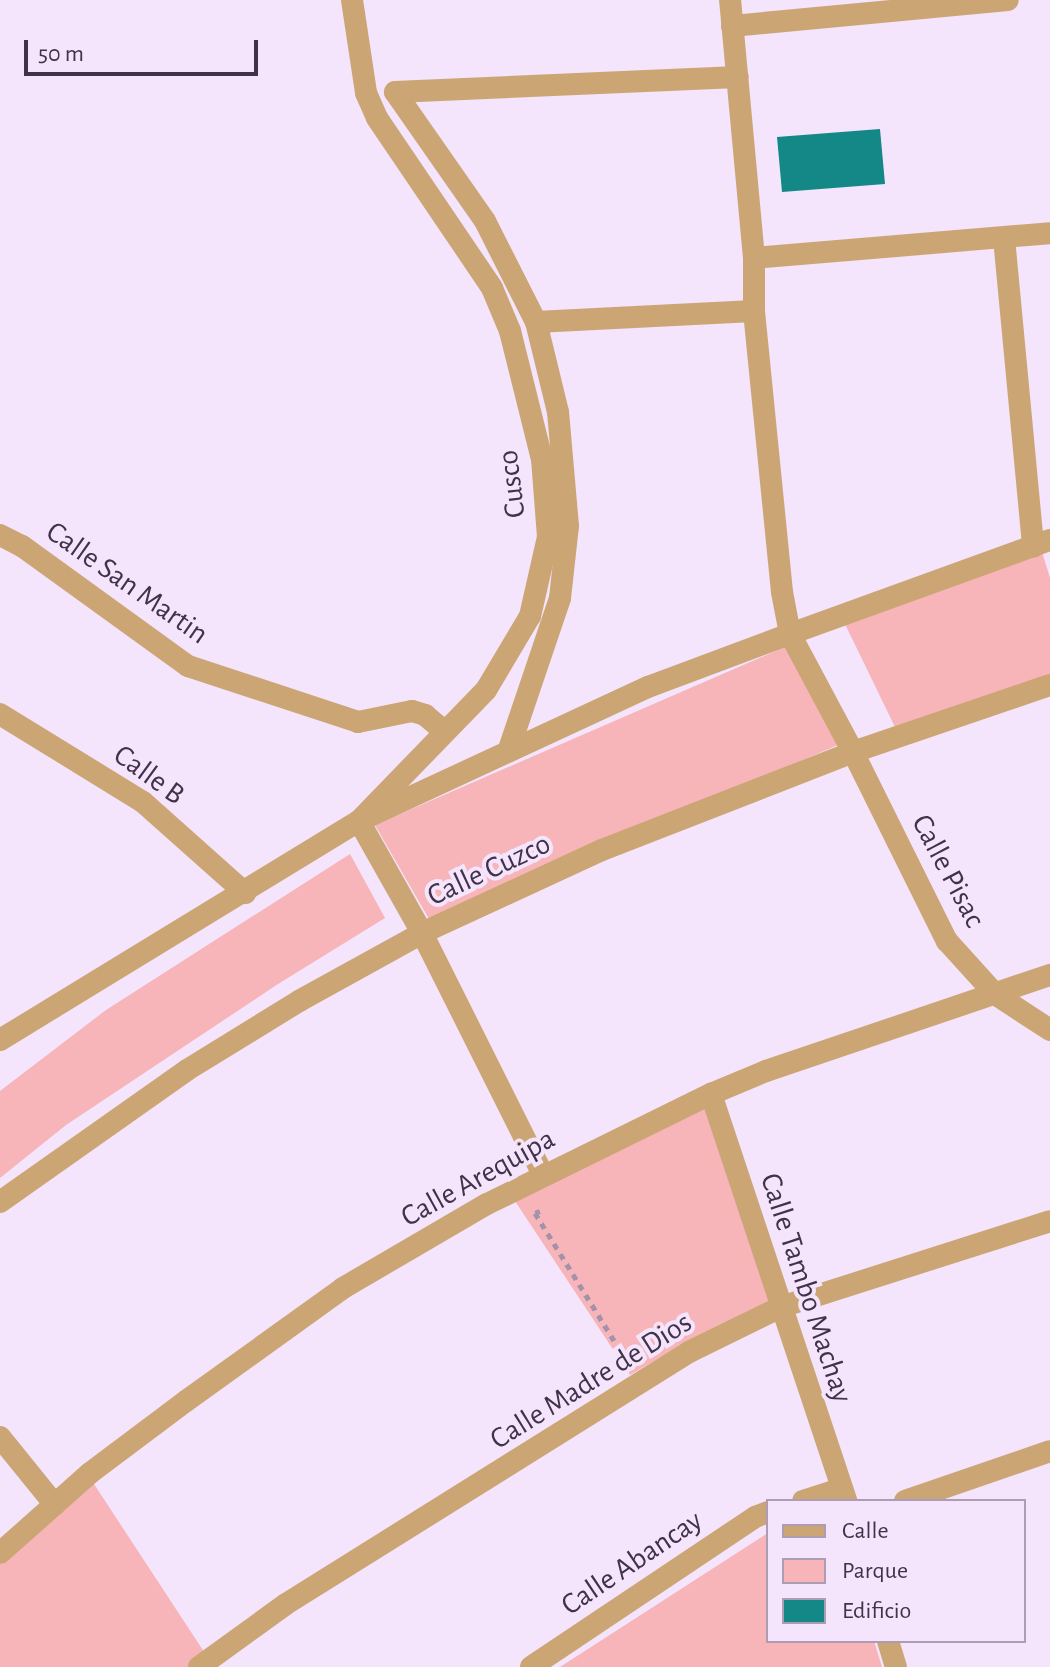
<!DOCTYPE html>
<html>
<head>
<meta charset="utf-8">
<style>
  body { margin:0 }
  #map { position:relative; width:1050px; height:1667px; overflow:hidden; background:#f4e4fc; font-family:"Alegreya Sans",sans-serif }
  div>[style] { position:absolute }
  .green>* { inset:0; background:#f7b4b9 }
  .building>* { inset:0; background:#138887 }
  .path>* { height:5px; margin-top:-2.5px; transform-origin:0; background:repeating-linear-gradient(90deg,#a292aa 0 6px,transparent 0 12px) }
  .minor>* { height:22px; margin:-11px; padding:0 11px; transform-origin:11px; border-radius:11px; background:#cba674 }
  .tertiary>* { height:22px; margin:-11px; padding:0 11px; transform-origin:11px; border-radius:11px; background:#cba674 }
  span { translate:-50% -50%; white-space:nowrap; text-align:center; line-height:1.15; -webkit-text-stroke:8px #f4e4fc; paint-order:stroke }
  .street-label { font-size:30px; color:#413149 }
  .legend { position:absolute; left:766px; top:1499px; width:260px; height:144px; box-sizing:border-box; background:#f4e4fc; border:2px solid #ac9cb4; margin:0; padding:10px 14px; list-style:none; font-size:24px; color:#413149 }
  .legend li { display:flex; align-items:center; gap:16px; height:40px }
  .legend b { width:40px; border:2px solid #ac9cb4 }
  .scale { position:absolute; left:24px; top:40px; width:234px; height:36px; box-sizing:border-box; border:4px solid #413149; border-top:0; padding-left:10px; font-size:24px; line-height:28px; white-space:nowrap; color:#413149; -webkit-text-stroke:6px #f4e4fc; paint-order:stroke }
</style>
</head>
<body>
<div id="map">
  <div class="green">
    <div style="clip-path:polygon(1042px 552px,1050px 578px,1050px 677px,895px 727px,845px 624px)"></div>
    <div style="clip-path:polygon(794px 643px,845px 742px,429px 919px,375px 825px)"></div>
    <div style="clip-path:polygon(350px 854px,385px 918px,278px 984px,66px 1125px,0 1178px,0 1091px,106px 1010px)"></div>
    <div style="clip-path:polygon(706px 1103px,775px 1301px,694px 1338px,630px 1375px,511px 1195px)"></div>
    <div style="clip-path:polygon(90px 1478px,212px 1664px,209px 1667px,0 1667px,0 1558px)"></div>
    <div style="clip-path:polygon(768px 1533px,768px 1641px,874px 1641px,882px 1667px,560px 1667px)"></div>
  </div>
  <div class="building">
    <div style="clip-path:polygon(880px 129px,885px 184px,782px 192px,777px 137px)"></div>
  </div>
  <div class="path">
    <div style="left:540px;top:1211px;width:5px;rotate:158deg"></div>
    <div style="left:535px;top:1213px;width:176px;rotate:58.2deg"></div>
  </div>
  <div class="minor">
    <div style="left:352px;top:0;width:94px;rotate:81.4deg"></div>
    <div style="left:366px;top:93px;width:27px;rotate:66deg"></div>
    <div style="left:377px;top:118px;width:205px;rotate:55.9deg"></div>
    <div style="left:492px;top:288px;width:47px;rotate:67.3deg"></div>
    <div style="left:510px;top:331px;width:132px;rotate:76deg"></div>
    <div style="left:542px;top:459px;width:78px;rotate:85.6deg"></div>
    <div style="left:548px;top:537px;width:81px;rotate:102.8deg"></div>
    <div style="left:530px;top:616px;width:86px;rotate:120.7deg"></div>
    <div style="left:486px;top:690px;width:182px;rotate:134.1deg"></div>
    <div style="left:359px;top:821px;width:129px;rotate:60.6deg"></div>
    <div style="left:422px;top:933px;width:271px;rotate:63.4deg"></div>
    <div style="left:732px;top:26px;width:277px;rotate:-5.4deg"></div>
    <div style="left:1004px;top:238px;width:310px;rotate:84.6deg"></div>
    <div style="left:754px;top:258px;width:297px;rotate:-4.8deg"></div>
    <div style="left:536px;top:322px;width:218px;rotate:-2.9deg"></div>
    <div style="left:0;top:535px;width:25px;rotate:27deg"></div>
    <div style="left:22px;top:546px;width:205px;rotate:35.9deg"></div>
    <div style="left:188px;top:666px;width:179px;rotate:18.2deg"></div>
    <div style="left:358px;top:722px;width:55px;rotate:-11.5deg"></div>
    <div style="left:412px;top:711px;width:14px;rotate:17deg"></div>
    <div style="left:425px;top:715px;width:26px;rotate:40deg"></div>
    <div style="left:790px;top:634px;width:276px;rotate:-19.9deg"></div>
    <div style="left:1050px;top:685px;width:208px;rotate:161.2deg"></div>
    <div style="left:853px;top:752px;width:211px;rotate:63.6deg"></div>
    <div style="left:947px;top:941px;width:72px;rotate:47.8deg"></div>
    <div style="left:995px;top:994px;width:66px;rotate:33.2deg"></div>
    <div style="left:0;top:714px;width:168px;rotate:31.6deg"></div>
    <div style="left:143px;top:802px;width:137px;rotate:41.7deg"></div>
    <div style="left:509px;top:749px;width:159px;rotate:-71.3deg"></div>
    <div style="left:560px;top:598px;width:72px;rotate:-83.7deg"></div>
    <div style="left:568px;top:526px;width:114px;rotate:-95deg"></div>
    <div style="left:558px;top:412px;width:93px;rotate:-103.7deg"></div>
    <div style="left:536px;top:322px;width:113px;rotate:-116.8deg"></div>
    <div style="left:485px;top:221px;width:157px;rotate:-124.9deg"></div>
    <div style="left:395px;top:92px;width:343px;rotate:-2.5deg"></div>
    <div style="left:711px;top:1094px;width:429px;rotate:71.6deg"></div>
    <div style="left:0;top:1437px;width:87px;rotate:51deg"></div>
    <div style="left:803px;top:1501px;width:40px;rotate:-18deg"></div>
    <div style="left:905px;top:1501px;width:153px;rotate:-19deg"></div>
    <div style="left:0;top:1553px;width:120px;rotate:-41.6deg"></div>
    <div style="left:90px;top:1473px;width:120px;rotate:-36.9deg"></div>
    <div style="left:186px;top:1401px;width:193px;rotate:-35.7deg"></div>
    <div style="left:343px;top:1288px;width:167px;rotate:-30.3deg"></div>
    <div style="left:487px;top:1204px;width:250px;rotate:-26.2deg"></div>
    <div style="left:711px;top:1094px;width:60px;rotate:-22.7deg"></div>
    <div style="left:766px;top:1071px;width:300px;rotate:-18.7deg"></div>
    <div style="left:888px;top:1641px;width:27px;rotate:73deg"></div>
    <div style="left:199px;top:1667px;width:107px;rotate:-35.9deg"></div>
    <div style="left:286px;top:1604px;width:475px;rotate:-32deg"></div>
    <div style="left:689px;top:1352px;width:102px;rotate:-26.1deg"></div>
    <div style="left:781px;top:1307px;width:282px;rotate:-17.7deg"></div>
    <div style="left:531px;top:1667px;width:270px;rotate:-33.8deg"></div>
    <div style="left:755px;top:1517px;width:14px;rotate:-21deg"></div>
  </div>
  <div class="tertiary">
    <div style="left:0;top:1040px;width:421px;rotate:-31.4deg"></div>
    <div style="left:359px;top:821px;width:319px;rotate:-24.9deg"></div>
    <div style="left:648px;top:687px;width:152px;rotate:-20.5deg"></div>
    <div style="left:0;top:1202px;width:229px;rotate:-35.2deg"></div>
    <div style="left:187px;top:1070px;width:132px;rotate:-31.6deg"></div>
    <div style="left:299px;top:1001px;width:141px;rotate:-28.9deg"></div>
    <div style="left:422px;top:933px;width:198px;rotate:-24.8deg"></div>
    <div style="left:602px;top:850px;width:269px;rotate:-21.3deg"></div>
    <div style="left:853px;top:752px;width:134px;rotate:-118.1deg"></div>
    <div style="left:790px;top:634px;width:43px;rotate:-100.8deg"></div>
    <div style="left:782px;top:592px;width:282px;rotate:-95.7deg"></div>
    <div style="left:754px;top:311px;width:53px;rotate:-90deg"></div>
    <div style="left:754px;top:258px;width:259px;rotate:-95.3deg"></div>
  </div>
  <div class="street-label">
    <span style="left:512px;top:484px;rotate:-97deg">Cusco</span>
    <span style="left:127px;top:583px;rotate:35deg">Calle San Martin</span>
    <span style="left:149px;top:775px;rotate:36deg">Calle B</span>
    <span style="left:489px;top:870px;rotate:-25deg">Calle Cuzco</span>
    <span style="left:948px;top:871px;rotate:62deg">Calle Pisac</span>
    <span style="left:478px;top:1178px;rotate:-29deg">Calle Arequipa</span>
    <span style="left:806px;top:1288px;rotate:72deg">Calle Tambo Machay</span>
    <span style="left:591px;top:1381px;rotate:-32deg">Calle Madre de Dios</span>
    <span style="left:632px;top:1563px;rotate:-34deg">Calle Abancay</span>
  </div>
  <ul class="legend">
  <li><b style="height:10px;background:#cba674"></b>Calle</li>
  <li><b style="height:22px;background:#f7b4b9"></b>Parque</li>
  <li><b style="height:22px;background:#138887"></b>Edificio</li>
  </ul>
  <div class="scale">50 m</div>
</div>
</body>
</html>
